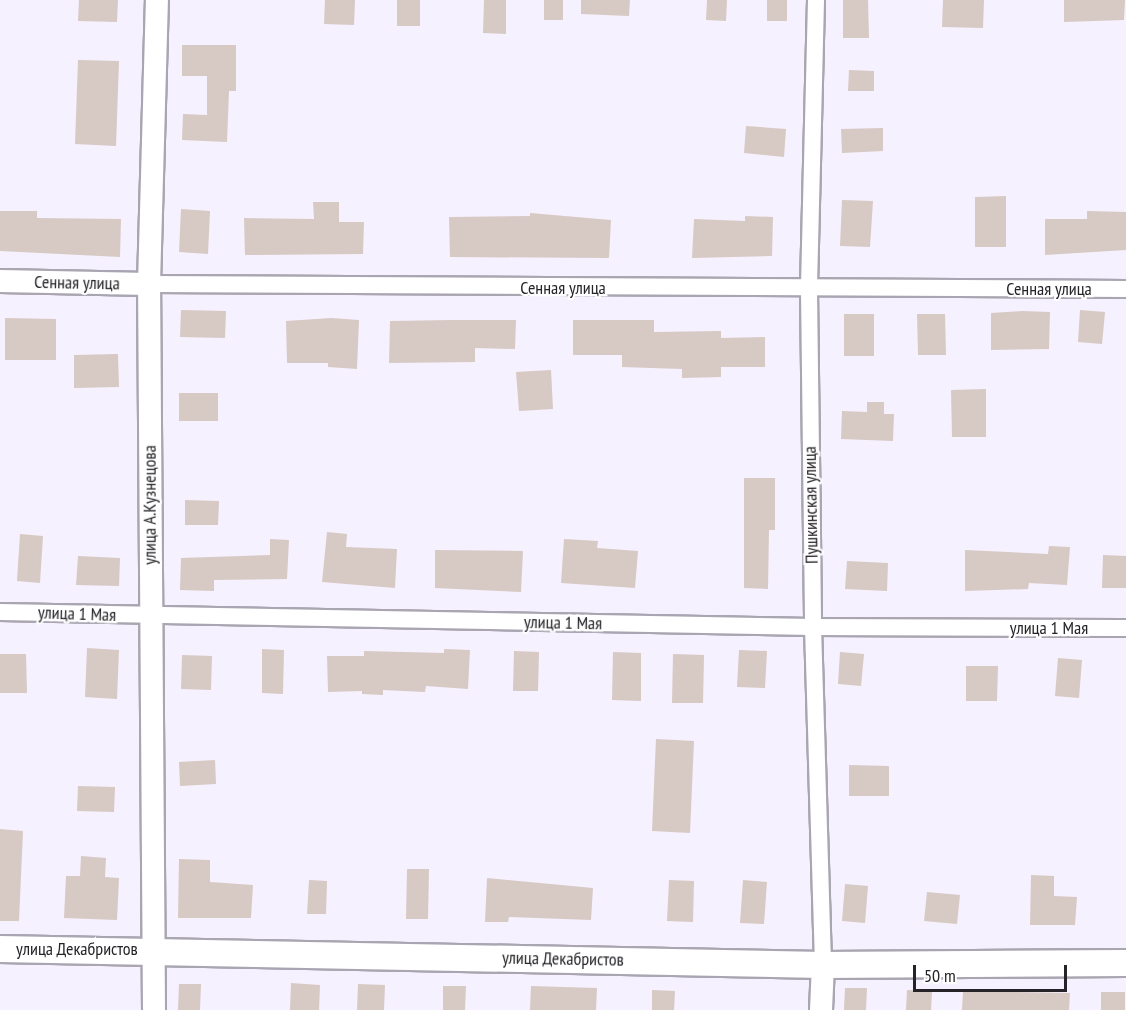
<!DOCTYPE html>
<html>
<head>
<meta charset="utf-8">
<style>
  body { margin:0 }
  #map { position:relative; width:1126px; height:1010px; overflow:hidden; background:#f6f1fe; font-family:"PT Sans Narrow",sans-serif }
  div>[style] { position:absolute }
  .building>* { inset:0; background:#d7c9c4 }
  .roads { filter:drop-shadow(2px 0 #a9a5b1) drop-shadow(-2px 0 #a9a5b1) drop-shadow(0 2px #a9a5b1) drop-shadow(0 -2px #a9a5b1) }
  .street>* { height:16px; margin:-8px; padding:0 8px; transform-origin:8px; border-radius:8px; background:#fff }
  .secondary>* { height:22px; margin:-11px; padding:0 11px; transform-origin:11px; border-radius:11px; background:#fff }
  .primary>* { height:26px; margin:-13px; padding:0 13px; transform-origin:13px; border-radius:13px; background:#fff }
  span { translate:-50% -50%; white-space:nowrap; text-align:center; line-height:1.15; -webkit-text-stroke:4.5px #fff; paint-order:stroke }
  .street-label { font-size:18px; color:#252328 }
  .scale { position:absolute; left:913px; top:965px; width:154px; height:27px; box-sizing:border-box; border:3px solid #252328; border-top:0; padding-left:8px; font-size:18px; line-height:21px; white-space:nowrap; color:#252328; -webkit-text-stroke:4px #fff; paint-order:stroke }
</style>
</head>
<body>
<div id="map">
  <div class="building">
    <div style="clip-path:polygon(79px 0,118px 0,117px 22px,78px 21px)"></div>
    <div style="clip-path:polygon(325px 0,355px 0,354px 25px,324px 24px)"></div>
    <div style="clip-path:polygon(397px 0,420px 0,420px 26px,397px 26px)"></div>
    <div style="clip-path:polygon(484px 0,506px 0,506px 34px,483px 33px)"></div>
    <div style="clip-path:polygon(544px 0,563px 0,563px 20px,544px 20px)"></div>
    <div style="clip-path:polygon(581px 0,630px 0,629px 16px,581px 14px)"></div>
    <div style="clip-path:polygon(707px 0,727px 0,726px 21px,706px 20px)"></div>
    <div style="clip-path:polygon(767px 0,787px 0,787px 21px,767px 21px)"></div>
    <div style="clip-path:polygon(843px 0,868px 0,869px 38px,843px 38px)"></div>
    <div style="clip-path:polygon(943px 0,984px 0,983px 28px,942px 27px)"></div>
    <div style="clip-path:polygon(1064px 0,1125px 0,1124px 20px,1064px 22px)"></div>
    <div style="clip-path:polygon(182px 45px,236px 45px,236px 91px,229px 91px,227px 142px,182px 140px,183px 114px,207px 115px,207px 76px,182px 76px)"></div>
    <div style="clip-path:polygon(78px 60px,119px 61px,116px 146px,75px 144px)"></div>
    <div style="clip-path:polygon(849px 70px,874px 71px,874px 91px,848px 91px)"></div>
    <div style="clip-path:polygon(746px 126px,786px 129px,784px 157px,744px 153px)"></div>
    <div style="clip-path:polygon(883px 128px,883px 151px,842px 153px,841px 129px)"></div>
    <div style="clip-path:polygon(1006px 196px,1006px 247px,975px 247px,975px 197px)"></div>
    <div style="clip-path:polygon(842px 200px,873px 201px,870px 247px,840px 246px)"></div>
    <div style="clip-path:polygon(313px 202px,339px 202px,339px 222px,364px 222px,363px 254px,245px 255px,244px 218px,314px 219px)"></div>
    <div style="clip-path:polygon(181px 209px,210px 211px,208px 254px,179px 252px)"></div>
    <div style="clip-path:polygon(0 211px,37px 211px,37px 218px,121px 219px,120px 257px,0 251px)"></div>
    <div style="clip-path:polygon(1087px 211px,1126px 212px,1126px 250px,1045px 255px,1045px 219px,1087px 219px)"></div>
    <div style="clip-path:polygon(530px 213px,611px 220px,609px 258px,450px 257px,449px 217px,530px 216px)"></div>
    <div style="clip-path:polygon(745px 216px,773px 217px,772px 256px,692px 258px,694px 219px,745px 221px)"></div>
    <div style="clip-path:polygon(181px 310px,226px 311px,225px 338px,180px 337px)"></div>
    <div style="clip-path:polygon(1080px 310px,1105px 312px,1102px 344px,1078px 342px)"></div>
    <div style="clip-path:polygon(1022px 311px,1050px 312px,1049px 349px,991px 350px,991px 313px)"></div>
    <div style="clip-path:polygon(844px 314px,874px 314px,874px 356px,844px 356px)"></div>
    <div style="clip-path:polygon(917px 314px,945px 314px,946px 355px,918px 355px)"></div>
    <div style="clip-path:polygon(5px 318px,56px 319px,56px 360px,5px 360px)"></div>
    <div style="clip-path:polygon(331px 318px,359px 320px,357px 369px,328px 367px,328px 363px,287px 363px,286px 321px)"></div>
    <div style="clip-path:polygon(452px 320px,516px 320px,515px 349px,475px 348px,475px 362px,389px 363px,390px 321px)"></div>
    <div style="clip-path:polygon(573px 320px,654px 320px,654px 332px,721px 331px,721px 338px,765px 337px,765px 367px,721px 367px,721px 377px,682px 378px,682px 369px,622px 367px,622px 355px,573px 355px)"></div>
    <div style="clip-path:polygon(118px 354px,119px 387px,74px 388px,74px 355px)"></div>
    <div style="clip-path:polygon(551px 370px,553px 409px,519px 411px,516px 372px)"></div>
    <div style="clip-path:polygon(986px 389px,986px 437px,952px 437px,951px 390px)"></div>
    <div style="clip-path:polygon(179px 393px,218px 393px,218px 421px,179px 421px)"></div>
    <div style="clip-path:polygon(867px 402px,884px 402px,884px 414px,894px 414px,893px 441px,841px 439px,842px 411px,867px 412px)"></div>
    <div style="clip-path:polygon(744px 478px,775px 478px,775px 530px,769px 530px,768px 589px,744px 588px)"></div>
    <div style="clip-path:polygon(185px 500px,219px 501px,218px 525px,185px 525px)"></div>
    <div style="clip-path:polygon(327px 532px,347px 534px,346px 547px,397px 549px,395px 588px,322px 582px)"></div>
    <div style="clip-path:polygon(20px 534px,43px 536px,40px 583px,17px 581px)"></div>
    <div style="clip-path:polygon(270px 539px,289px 540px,287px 579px,214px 580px,214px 591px,180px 590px,181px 558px,270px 555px)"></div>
    <div style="clip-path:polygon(564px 539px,598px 541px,597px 548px,638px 551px,635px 588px,561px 583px)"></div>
    <div style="clip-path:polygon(1049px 546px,1070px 547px,1067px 585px,1029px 583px,1028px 589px,965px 591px,965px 550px,1048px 554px)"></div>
    <div style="clip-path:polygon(435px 550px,523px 551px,521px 592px,435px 588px)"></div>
    <div style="clip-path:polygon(1103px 555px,1126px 556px,1126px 588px,1102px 588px)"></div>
    <div style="clip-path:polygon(78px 556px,120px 558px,119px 586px,76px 585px)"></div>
    <div style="clip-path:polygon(847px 561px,888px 563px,887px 591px,845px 589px)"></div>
    <div style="clip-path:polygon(87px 648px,119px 650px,117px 699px,85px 697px)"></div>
    <div style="clip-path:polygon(262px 649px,284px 650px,283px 694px,262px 693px)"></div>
    <div style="clip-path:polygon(444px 649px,470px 650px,468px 689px,426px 686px,425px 692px,383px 690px,383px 695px,362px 694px,362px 691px,328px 692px,327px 656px,364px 656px,364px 651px,444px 653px)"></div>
    <div style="clip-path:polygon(739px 650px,767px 651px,765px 688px,737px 687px)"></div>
    <div style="clip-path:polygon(514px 651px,539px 652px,538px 691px,513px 691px)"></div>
    <div style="clip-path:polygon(613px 652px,641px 653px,641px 701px,612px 700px)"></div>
    <div style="clip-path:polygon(840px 652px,864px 654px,861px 686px,838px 684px)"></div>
    <div style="clip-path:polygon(0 654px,26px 654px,27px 693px,0 693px)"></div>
    <div style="clip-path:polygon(673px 654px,704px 655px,703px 703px,672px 703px)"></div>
    <div style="clip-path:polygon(182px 655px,212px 656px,211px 690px,181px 689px)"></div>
    <div style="clip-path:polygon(1058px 658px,1082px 660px,1079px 698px,1055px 696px)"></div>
    <div style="clip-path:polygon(966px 666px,998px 666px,997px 701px,966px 701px)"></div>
    <div style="clip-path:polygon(656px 739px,694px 741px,690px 833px,652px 831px)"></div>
    <div style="clip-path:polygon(215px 760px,216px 784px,180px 786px,179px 762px)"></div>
    <div style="clip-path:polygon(849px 765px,889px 766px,889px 796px,849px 796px)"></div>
    <div style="clip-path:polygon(78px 786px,115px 787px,114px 812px,77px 811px)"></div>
    <div style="clip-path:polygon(0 829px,23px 831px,19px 921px,0 921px)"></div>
    <div style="clip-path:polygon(81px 856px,106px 858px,105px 877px,119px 878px,117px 920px,64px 918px,66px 876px,80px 876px)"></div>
    <div style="clip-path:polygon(179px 859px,210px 860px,210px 882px,253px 885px,251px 918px,178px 918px)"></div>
    <div style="clip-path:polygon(407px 869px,429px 869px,428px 919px,406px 919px)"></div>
    <div style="clip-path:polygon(1031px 875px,1054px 876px,1054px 896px,1077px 897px,1075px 925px,1030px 925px)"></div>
    <div style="clip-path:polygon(487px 878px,593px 888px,591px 920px,509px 917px,508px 922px,485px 922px)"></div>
    <div style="clip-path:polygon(309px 880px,327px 881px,326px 914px,307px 914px)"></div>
    <div style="clip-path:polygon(669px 880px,694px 881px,693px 922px,667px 921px)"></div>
    <div style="clip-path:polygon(743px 880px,767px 882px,764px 924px,740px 923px)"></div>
    <div style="clip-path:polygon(845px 884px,868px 886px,865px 923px,842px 921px)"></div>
    <div style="clip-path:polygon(927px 892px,960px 895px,957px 924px,924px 921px)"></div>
    <div style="clip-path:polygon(291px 983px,320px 985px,319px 1010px,290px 1010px)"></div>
    <div style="clip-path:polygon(179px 984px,201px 984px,200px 1010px,178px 1010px)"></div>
    <div style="clip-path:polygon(358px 984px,385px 985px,384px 1010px,357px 1010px)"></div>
    <div style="clip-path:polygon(443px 986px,466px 986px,465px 1010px,443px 1010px)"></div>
    <div style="clip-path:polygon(531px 986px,597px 988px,596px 1010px,530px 1010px)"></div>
    <div style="clip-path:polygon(845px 988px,867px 988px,866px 1010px,844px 1010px)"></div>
    <div style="clip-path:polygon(652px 990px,675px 991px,674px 1010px,652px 1010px)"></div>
    <div style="clip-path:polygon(907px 990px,932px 991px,931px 1010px,906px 1010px)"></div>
    <div style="clip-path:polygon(963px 991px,1070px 993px,1069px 1010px,962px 1010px)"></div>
    <div style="clip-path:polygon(1101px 992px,1125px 992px,1125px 1010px,1101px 1010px)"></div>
  </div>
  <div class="roads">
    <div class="street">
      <div style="left:816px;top:0;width:290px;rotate:91.4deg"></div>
      <div style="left:809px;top:290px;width:337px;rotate:89.3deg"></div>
      <div style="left:813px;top:627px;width:338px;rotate:88.3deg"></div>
      <div style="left:149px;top:284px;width:977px;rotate:0.29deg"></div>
      <div style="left:0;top:612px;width:813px;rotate:1.06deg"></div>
      <div style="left:813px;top:627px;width:313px;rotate:0.2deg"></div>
    </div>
    <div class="secondary">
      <div style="left:0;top:281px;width:149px;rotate:1.2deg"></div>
      <div style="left:154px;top:1010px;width:726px;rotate:-90.39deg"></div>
      <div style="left:149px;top:284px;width:284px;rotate:-88.4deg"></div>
      <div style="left:821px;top:1010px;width:45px;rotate:-87.5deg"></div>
    </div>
    <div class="primary">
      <div style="left:0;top:949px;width:823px;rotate:1.11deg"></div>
      <div style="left:823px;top:965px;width:303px;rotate:-0.4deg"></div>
    </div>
  </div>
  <div class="street-label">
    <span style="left:77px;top:283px;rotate:1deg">Сенная улица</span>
    <span style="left:563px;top:288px">Сенная улица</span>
    <span style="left:1049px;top:289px">Сенная улица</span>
    <span style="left:150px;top:505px;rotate:-90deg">улица А.Кузнецова</span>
    <span style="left:811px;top:505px;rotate:-91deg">Пушкинская улица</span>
    <span style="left:77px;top:614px;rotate:2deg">улица 1 Мая</span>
    <span style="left:563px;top:623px;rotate:1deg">улица 1 Мая</span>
    <span style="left:1049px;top:628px">улица 1 Мая</span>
    <span style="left:77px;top:949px">улица Декабристов</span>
    <span style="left:563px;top:959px;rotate:1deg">улица Декабристов</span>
  </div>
  <div class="scale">50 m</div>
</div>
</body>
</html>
